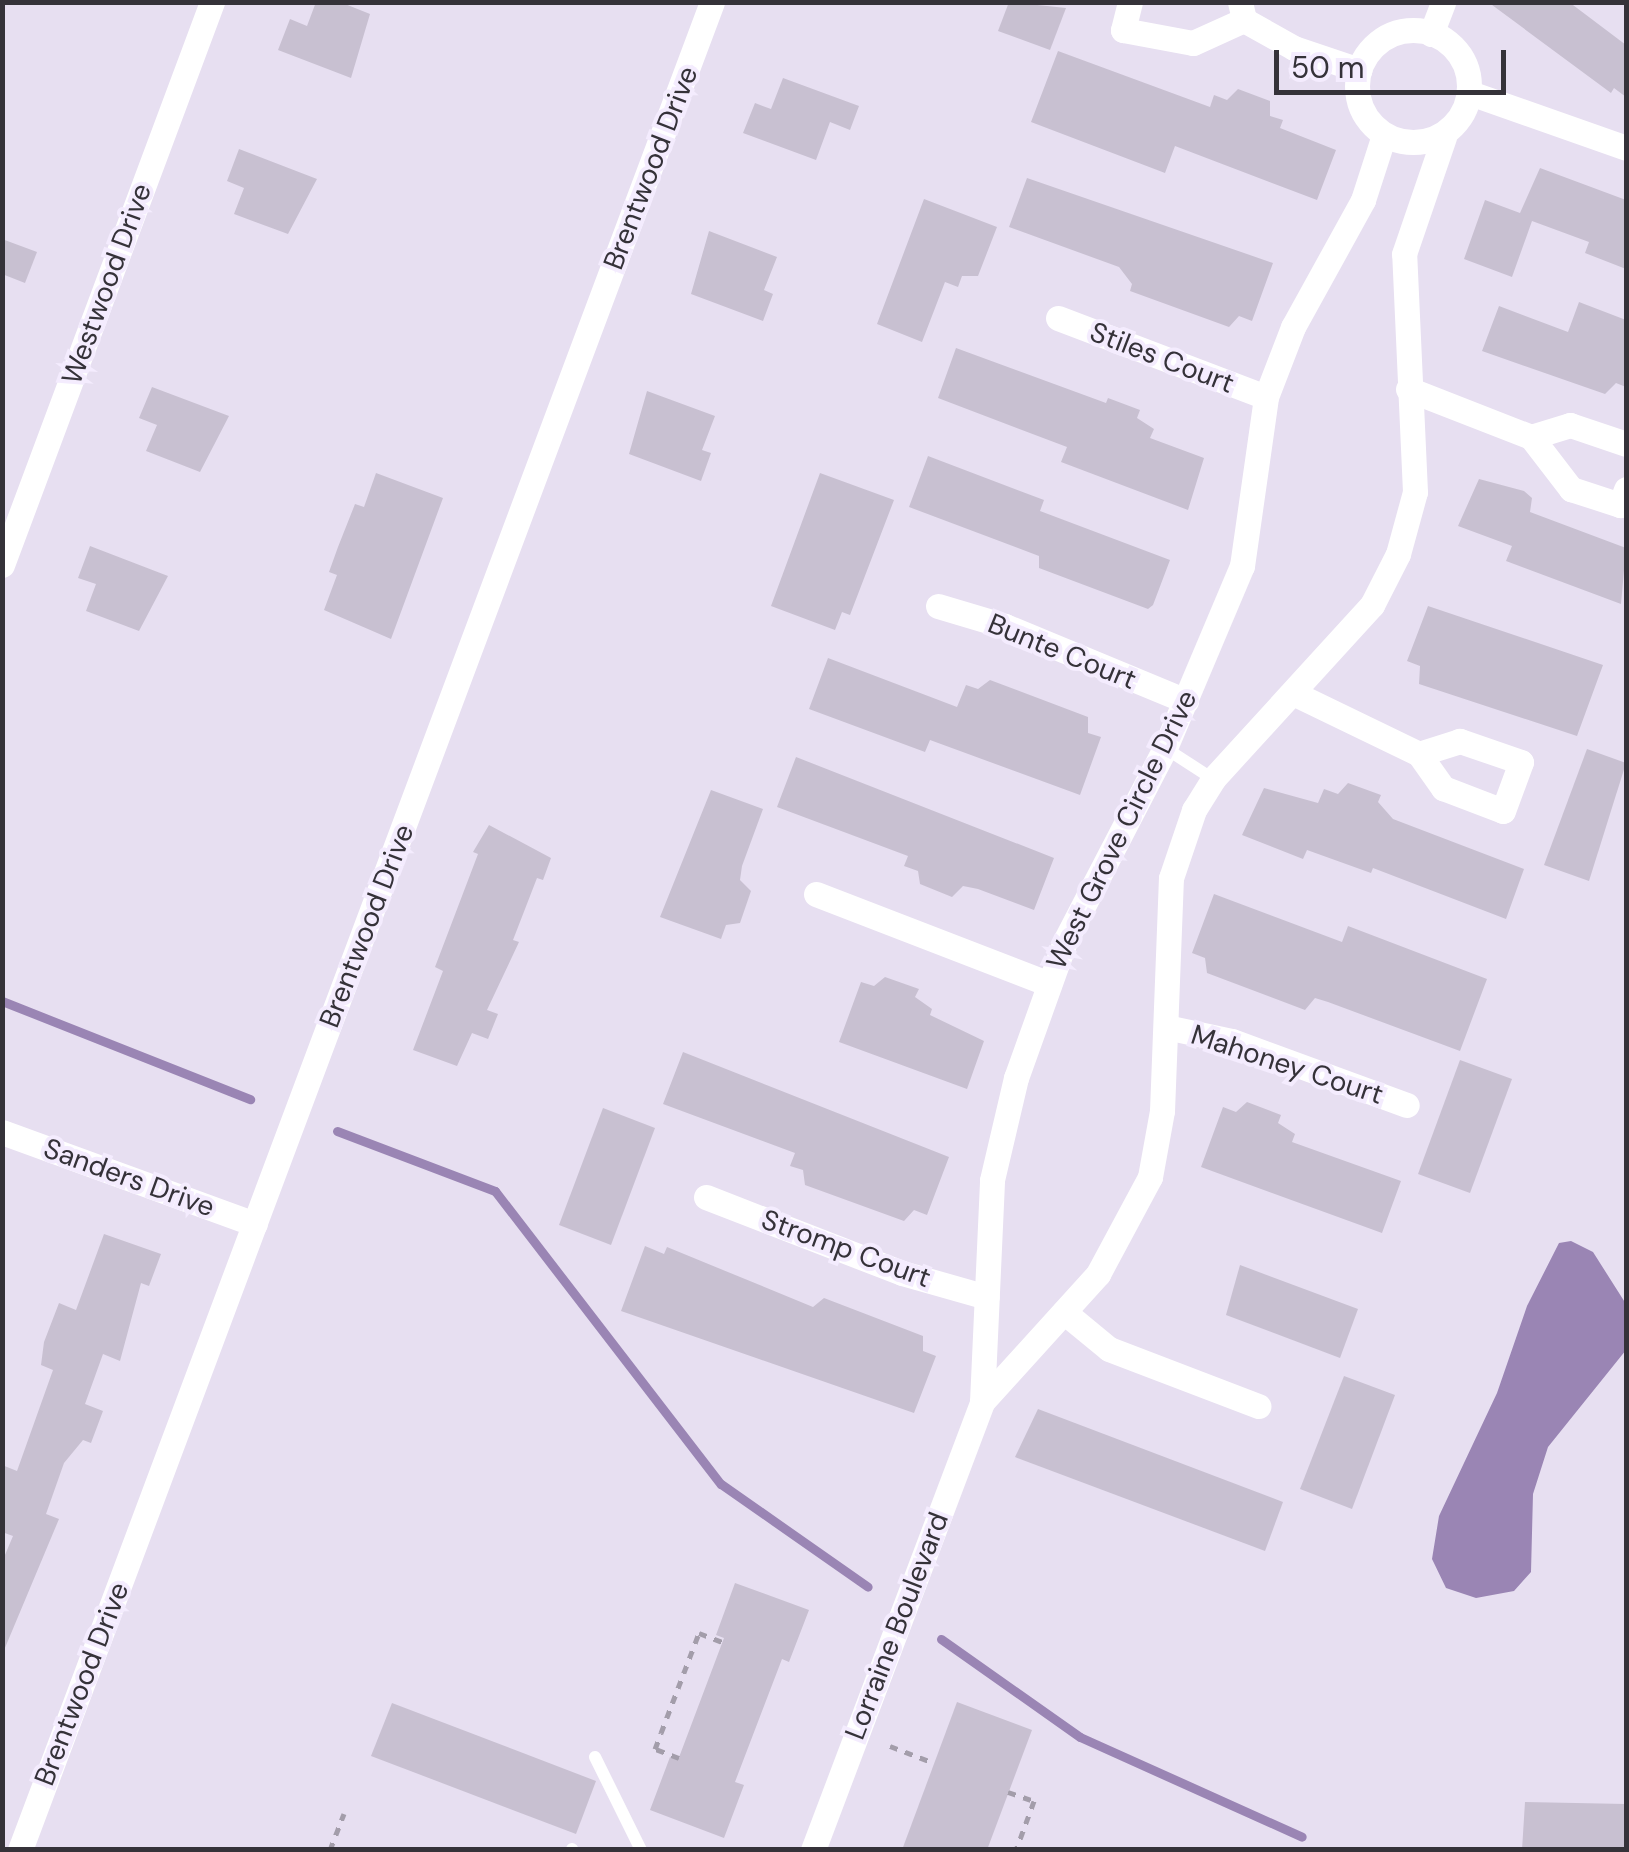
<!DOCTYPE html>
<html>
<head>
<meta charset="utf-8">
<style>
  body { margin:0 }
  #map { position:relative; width:1629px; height:1852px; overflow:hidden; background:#e7dff1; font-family:"DM Sans",sans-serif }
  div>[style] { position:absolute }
  .water>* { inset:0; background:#9a85b4 }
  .stream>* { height:9px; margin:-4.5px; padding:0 4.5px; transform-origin:4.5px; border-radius:4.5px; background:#9a85b4 }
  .building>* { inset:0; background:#c8c0d1 }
  .path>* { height:5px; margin-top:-2.5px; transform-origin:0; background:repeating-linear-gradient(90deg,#a39daa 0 8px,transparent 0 16px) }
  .lane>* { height:12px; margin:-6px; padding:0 6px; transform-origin:6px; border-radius:6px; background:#fff }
  .street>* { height:25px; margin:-12.5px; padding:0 12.5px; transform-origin:12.5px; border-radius:12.5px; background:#fff }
  .street>.ring { margin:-12.5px; padding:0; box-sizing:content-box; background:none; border:25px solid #fff; border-radius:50% }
  span { translate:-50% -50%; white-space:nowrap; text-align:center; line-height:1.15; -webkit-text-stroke:8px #f4ecfe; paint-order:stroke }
  .street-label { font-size:28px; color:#353239 }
  .frame { position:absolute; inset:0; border:5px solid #353239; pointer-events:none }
  .scale { position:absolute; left:1274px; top:50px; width:232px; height:45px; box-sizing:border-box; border:5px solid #353239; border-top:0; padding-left:12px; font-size:30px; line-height:35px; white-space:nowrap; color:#353239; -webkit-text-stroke:8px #f4ecfe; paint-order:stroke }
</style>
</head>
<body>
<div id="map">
  <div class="water">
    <div style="clip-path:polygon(1571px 1241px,1593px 1252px,1626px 1304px,1626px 1350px,1548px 1447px,1533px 1494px,1531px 1572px,1514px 1591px,1476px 1598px,1446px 1588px,1432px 1559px,1439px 1516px,1497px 1393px,1527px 1306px,1559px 1243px)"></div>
  </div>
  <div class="stream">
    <div style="left:2px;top:1001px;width:267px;rotate:21.6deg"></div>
    <div style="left:337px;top:1131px;width:169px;rotate:20.8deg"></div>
    <div style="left:495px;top:1191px;width:370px;rotate:52.4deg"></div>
    <div style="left:721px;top:1484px;width:179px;rotate:35deg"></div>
    <div style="left:941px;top:1639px;width:170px;rotate:35.2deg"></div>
    <div style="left:1080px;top:1737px;width:243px;rotate:24.2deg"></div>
  </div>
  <div class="building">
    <div style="clip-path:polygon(316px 2px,340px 2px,370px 14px,351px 78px,278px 50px,290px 19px,307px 26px)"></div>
    <div style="clip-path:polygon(1009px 2px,1066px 8px,1050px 50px,998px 31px)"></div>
    <div style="clip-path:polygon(1488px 2px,1569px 2px,1626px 45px,1626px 97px,1614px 88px,1611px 93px)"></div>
    <div style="clip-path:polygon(1058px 51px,1210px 107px,1214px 95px,1227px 100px,1238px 89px,1270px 101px,1270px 116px,1283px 120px,1280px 128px,1336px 150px,1317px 200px,1175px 146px,1165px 173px,1031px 122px)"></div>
    <div style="clip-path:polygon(783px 78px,859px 106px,850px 130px,830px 122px,816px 160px,743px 133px,755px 103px,771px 109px)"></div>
    <div style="clip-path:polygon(239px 149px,317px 179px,288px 234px,234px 214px,244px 188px,227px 181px)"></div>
    <div style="clip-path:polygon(1540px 168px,1626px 200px,1626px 269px,1585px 253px,1589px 242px,1532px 221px,1512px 277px,1464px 259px,1485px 200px,1520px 213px)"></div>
    <div style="clip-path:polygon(1027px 178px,1273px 263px,1252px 321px,1239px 316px,1229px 327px,1130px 291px,1132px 284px,1119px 267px,1009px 227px)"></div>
    <div style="clip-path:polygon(924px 199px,997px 227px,978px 276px,962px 276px,958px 287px,945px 282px,922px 342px,877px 324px)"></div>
    <div style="clip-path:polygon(709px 231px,777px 257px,764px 290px,773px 294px,763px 321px,691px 294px)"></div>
    <div style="clip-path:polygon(2px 239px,37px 252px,25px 283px,2px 274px)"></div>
    <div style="clip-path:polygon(1579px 302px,1626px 320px,1626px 387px,1616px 383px,1605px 394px,1482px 351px,1499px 306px,1568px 332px)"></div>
    <div style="clip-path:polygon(956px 348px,1106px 403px,1108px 398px,1140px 410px,1137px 418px,1154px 429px,1150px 438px,1204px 458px,1188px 510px,1061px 462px,1067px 447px,938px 398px)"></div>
    <div style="clip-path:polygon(152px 387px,229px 416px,200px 472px,146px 451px,157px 425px,139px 418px)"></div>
    <div style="clip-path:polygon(647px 391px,715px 416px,702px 450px,711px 453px,701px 481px,629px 454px)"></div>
    <div style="clip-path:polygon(928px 456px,1044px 500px,1040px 511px,1170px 560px,1153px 605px,1148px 609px,1039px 568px,1039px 556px,909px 507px)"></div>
    <div style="clip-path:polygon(376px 473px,443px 498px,391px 639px,324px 610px,337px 575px,329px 572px,338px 547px,355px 504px,364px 507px)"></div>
    <div style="clip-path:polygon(820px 473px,894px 500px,850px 615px,842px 612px,835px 630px,771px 606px)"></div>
    <div style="clip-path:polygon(1479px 479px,1524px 491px,1532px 498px,1530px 512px,1626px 548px,1621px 604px,1506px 561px,1512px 546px,1458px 526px)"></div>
    <div style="clip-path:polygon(90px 546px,168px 576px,139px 631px,86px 611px,96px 584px,78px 578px)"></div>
    <div style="clip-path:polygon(1428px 606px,1603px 665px,1577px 736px,1419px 684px,1420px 666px,1407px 661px)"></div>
    <div style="clip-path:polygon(828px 658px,957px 707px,966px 685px,978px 689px,990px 680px,1088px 717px,1088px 733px,1101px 737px,1080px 795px,930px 740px,925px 752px,809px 709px)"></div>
    <div style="clip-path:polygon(1587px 749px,1626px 763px,1589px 881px,1544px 865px)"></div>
    <div style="clip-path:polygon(796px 757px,1054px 858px,1034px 910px,978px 889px,963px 886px,952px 897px,920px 884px,918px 871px,904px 866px,908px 856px,777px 807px)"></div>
    <div style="clip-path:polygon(1348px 783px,1381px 795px,1378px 802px,1393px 819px,1524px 869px,1506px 919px,1373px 868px,1371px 873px,1307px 850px,1303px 859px,1242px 835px,1264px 788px,1318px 803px,1324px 789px,1338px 794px)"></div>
    <div style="clip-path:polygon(711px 790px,763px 809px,742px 866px,740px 880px,751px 891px,740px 923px,726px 925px,721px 939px,660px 917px)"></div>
    <div style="clip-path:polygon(489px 825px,551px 858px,543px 880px,537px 878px,513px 940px,519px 942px,487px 1010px,498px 1014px,488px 1039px,472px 1033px,457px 1066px,413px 1050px,443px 971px,435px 967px,478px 854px,473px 852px)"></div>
    <div style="clip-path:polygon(1214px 894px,1342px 942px,1348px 926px,1487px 979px,1460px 1051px,1328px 1002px,1315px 998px,1305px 1010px,1207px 973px,1205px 958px,1192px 953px)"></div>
    <div style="clip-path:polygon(885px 977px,919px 989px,915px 997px,932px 1009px,930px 1015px,984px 1041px,967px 1089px,839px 1042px,861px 982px,874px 986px)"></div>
    <div style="clip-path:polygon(683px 1052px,949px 1157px,927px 1215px,914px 1210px,904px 1221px,805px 1185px,803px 1170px,790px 1166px,795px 1153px,663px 1104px)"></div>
    <div style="clip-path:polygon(1460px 1060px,1512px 1079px,1470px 1193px,1418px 1174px)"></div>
    <div style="clip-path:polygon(1247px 1102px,1281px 1115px,1278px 1123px,1295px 1134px,1292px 1142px,1401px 1181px,1382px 1233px,1201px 1167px,1223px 1107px,1236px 1112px)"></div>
    <div style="clip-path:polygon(603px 1108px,655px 1128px,611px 1245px,559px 1225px)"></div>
    <div style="clip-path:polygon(104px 1234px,161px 1254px,149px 1286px,141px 1283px,120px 1361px,103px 1354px,85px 1404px,103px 1411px,91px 1443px,83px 1440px,64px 1463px,46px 1514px,59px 1519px,2px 1655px,2px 1562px,13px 1536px,2px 1532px,2px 1465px,17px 1471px,53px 1370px,41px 1365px,44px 1342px,59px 1303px,76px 1310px)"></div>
    <div style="clip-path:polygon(645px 1246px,664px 1254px,667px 1247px,813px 1307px,824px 1298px,923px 1336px,923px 1351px,936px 1356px,914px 1413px,621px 1311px)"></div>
    <div style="clip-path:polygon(1240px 1265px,1358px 1309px,1340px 1358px,1226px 1315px)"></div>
    <div style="clip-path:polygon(1344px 1376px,1395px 1395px,1352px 1509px,1300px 1489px)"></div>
    <div style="clip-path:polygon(1038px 1409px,1283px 1502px,1265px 1551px,1015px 1457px)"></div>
    <div style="clip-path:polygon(735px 1583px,809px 1610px,789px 1662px,782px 1659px,735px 1782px,744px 1785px,724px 1838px,650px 1810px,670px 1757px,678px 1760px,724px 1638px,716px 1635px)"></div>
    <div style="clip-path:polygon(957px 1702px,1032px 1730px,987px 1850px,902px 1850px)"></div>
    <div style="clip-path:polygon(392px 1703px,596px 1781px,576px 1834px,371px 1756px)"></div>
    <div style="clip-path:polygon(1525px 1802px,1626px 1804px,1626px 1850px,1522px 1850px)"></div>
  </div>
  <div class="path">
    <div style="left:890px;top:1746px;width:47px;rotate:21.1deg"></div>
    <div style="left:679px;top:1758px;width:26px;rotate:-159deg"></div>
    <div style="left:655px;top:1749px;width:17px;rotate:-69deg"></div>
    <div style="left:661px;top:1733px;width:107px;rotate:-69.2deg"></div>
    <div style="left:699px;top:1633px;width:26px;rotate:21deg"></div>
    <div style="left:1008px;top:1792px;width:28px;rotate:19deg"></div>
    <div style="left:1034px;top:1801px;width:52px;rotate:110.2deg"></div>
    <div style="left:330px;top:1850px;width:39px;rotate:-69deg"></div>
  </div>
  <div class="lane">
    <div style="left:1165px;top:748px;width:57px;rotate:32.9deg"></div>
    <div style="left:595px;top:1757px;width:104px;rotate:63.7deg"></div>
    <div style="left:572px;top:1849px;width:1px;rotate:45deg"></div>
  </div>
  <div class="street">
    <div style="left:1130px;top:2px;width:29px;rotate:104deg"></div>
    <div style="left:1123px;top:30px;width:71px;rotate:10.5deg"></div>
    <div style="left:1193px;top:43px;width:56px;rotate:-24.3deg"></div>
    <div style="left:1240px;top:2px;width:18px;rotate:77deg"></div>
    <div style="left:1244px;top:20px;width:57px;rotate:29.2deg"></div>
    <div style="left:1294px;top:48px;width:69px;rotate:18.7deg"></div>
    <div class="ring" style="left:1357px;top:30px;width:87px;height:87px"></div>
    <div style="left:1431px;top:34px;width:34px;rotate:-69deg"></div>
    <div style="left:1470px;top:93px;width:165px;rotate:19.4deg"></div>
    <div style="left:1058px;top:318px;width:222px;rotate:20.8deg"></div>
    <div style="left:1408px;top:389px;width:132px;rotate:21.3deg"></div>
    <div style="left:1531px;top:437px;width:66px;rotate:52.4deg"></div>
    <div style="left:1571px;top:489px;width:52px;rotate:18.1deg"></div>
    <div style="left:1620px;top:505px;width:17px;rotate:-69deg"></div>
    <div style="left:1531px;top:437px;width:41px;rotate:-17.1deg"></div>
    <div style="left:1570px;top:425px;width:59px;rotate:18.7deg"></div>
    <div style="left:2px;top:565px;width:601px;rotate:-69.54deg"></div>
    <div style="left:938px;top:606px;width:70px;rotate:16.6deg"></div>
    <div style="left:1005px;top:626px;width:196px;rotate:22.5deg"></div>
    <div style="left:1293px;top:693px;width:140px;rotate:25.8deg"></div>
    <div style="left:1419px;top:754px;width:42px;rotate:54.8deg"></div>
    <div style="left:1443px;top:788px;width:64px;rotate:21deg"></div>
    <div style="left:1503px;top:811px;width:52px;rotate:-69.8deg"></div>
    <div style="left:1521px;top:762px;width:65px;rotate:-161deg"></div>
    <div style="left:1460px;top:741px;width:43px;rotate:162.4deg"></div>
    <div style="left:816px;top:894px;width:250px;rotate:21.1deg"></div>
    <div style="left:1166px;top:1027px;width:67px;rotate:12deg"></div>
    <div style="left:1232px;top:1041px;width:186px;rotate:20.1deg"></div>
    <div style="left:2px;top:1132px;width:269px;rotate:20deg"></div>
    <div style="left:706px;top:1197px;width:210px;rotate:21.2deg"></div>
    <div style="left:902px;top:1273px;width:88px;rotate:15.8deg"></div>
    <div style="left:1064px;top:1312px;width:58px;rotate:39.4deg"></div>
    <div style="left:1109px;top:1349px;width:160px;rotate:20.9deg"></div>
    <div style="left:982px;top:1402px;width:173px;rotate:-47.8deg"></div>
    <div style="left:1098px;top:1274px;width:110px;rotate:-61.8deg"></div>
    <div style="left:1150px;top:1177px;width:67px;rotate:-79.7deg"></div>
    <div style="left:1162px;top:1111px;width:233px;rotate:-87.8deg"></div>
    <div style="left:1171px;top:878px;width:72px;rotate:-71.3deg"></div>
    <div style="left:1194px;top:810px;width:36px;rotate:-58deg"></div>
    <div style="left:1213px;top:779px;width:236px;rotate:-47.6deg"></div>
    <div style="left:1372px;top:605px;width:57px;rotate:-63deg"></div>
    <div style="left:1398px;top:554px;width:64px;rotate:-74.7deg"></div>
    <div style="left:1415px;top:492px;width:238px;rotate:-92.6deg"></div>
    <div style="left:1404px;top:254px;width:124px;rotate:-71.1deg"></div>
    <div style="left:20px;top:1850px;width:1973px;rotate:-69.47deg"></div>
    <div style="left:813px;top:1850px;width:479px;rotate:-69.3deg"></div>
    <div style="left:982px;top:1402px;width:222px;rotate:-87.4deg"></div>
    <div style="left:992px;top:1180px;width:105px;rotate:-76.8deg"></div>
    <div style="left:1016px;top:1078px;width:145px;rotate:-70.3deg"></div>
    <div style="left:1065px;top:941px;width:217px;rotate:-62.6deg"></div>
    <div style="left:1165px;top:748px;width:198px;rotate:-67.1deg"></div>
    <div style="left:1242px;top:566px;width:171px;rotate:-81.9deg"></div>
    <div style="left:1266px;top:397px;width:75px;rotate:-68.9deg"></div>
    <div style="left:1293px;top:327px;width:145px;rotate:-61.1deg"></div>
    <div style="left:1363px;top:200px;width:68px;rotate:-72.1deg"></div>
  </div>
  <div class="street-label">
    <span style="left:651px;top:168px;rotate:-69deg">Brentwood Drive</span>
    <span style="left:107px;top:284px;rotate:-70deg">Westwood Drive</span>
    <span style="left:1162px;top:358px;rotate:21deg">Stiles Court</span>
    <span style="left:1062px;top:652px;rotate:22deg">Bunte Court</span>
    <span style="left:1122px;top:830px;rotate:-64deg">West Grove Circle Drive</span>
    <span style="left:367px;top:926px;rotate:-69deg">Brentwood Drive</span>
    <span style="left:1287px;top:1065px;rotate:18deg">Mahoney Court</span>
    <span style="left:129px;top:1178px;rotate:20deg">Sanders Drive</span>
    <span style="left:846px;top:1249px;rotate:20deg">Stromp Court</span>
    <span style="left:897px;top:1626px;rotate:-69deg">Lorraine Boulevard</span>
    <span style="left:82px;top:1684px;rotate:-69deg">Brentwood Drive</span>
  </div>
  <div class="frame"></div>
  <div class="scale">50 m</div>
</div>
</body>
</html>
